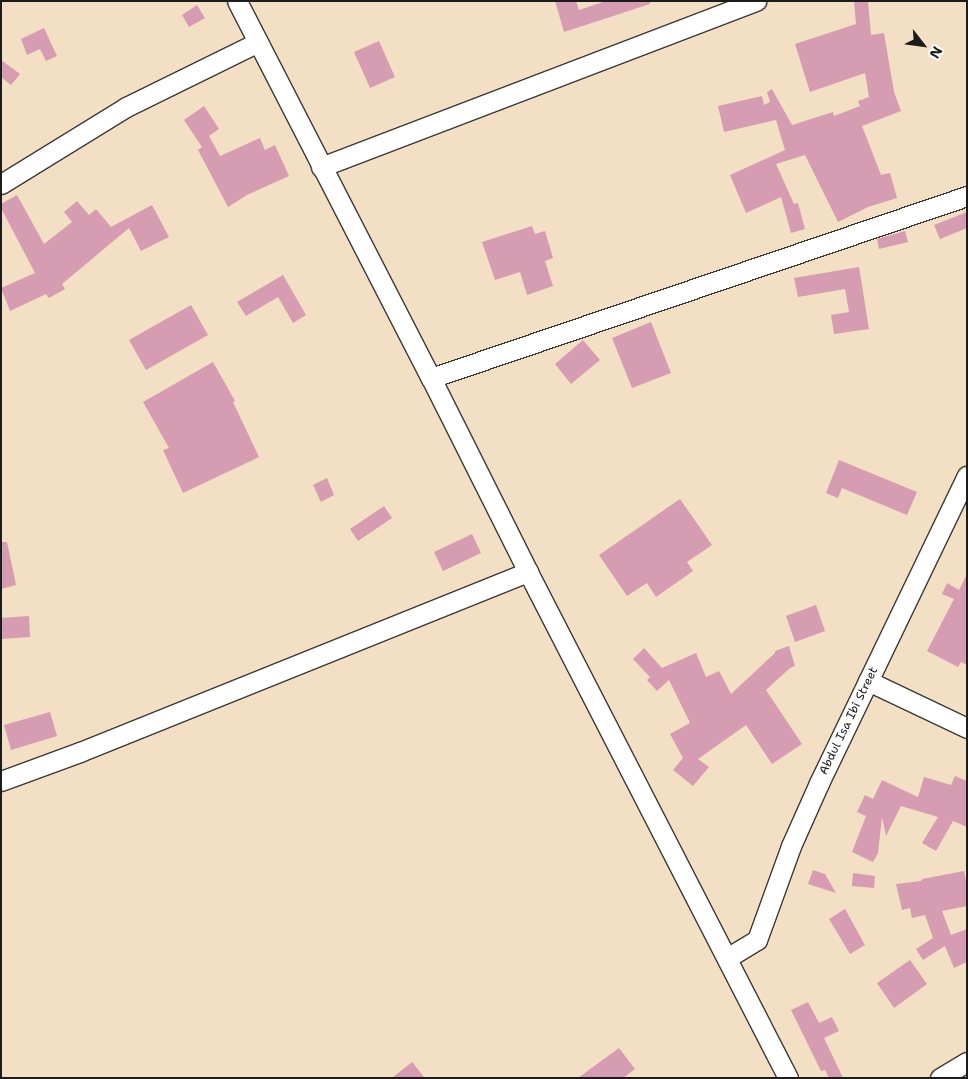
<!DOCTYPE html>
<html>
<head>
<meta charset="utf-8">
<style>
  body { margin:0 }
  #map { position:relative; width:968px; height:1079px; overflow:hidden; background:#f3dfc4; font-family:"Shantell Sans",sans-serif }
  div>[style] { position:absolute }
  .building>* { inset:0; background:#d59cb2 }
  .roads { filter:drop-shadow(1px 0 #3c3935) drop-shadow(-1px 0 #3c3935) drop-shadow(0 1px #3c3935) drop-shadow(0 -1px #3c3935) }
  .minor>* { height:19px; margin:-9.5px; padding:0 9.5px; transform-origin:9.5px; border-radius:9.5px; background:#fff }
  span { translate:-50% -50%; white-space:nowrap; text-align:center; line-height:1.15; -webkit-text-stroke:4px #fff; paint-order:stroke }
  .street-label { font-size:12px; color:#1c1c1c }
  .frame { position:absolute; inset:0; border:2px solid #1c1c1c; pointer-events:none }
  .north { position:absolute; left:898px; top:20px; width:50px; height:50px; -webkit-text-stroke:4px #fff; paint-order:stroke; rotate:120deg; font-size:14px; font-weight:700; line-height:20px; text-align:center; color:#1c1c1c }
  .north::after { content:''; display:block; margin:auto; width:18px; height:22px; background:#1c1c1c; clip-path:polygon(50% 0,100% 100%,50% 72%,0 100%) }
</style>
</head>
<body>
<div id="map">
  <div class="building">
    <div style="clip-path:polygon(555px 1px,576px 1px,579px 10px,606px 1px,650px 1px,650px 4px,564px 32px)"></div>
    <div style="clip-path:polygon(854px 1px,868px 1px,871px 35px,884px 33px,894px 92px,901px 111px,862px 126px,881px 175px,890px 173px,897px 198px,868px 207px,838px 222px,805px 155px,776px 164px,794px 204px,798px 203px,805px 229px,791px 233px,781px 197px,746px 213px,730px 175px,785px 150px,776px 120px,724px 132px,718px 106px,762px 96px,764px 105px,770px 102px,767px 92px,772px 89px,792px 125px,833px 112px,834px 116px,860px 106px,858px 101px,869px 97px,865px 73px,810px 92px,795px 44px,856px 24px)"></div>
    <div style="clip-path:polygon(197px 5px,205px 18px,189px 27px,182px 15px)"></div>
    <div style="clip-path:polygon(44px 28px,57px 56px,46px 61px,40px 49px,27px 55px,21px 39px)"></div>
    <div style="clip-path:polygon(379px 41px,395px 77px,370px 88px,354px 52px)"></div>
    <div style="clip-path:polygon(1px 60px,20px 74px,11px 85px,1px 77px)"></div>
    <div style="clip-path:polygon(204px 106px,219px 129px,209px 136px,220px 156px,260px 138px,265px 150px,275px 145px,289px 176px,247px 195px,228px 207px,198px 150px,202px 147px,184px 120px)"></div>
    <div style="clip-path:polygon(17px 195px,44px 244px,72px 222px,64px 212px,77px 201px,89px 215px,96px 209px,111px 227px,152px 205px,169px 237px,141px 251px,129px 228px,62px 284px,65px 289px,49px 298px,46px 294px,10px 311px,1px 288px,35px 273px,1px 208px,1px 204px)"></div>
    <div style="clip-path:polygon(967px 212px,967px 228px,940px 239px,934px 225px)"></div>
    <div style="clip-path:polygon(532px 226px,535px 234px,545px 231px,553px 258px,545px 261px,553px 286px,527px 295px,520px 272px,495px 280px,482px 242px)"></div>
    <div style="clip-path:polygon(905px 231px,908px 242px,879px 249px,877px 239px)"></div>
    <div style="clip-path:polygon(859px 267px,869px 329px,834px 334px,831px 315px,849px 312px,845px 289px,798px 297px,794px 278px)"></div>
    <div style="clip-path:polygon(283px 275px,306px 315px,293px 323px,278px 297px,246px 316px,237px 302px)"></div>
    <div style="clip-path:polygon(191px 305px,208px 335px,146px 370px,129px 340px)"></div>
    <div style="clip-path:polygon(651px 322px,671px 373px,632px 388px,612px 338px)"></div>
    <div style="clip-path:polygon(583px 340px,600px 360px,571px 384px,555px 364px)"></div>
    <div style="clip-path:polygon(213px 362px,235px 401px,233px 402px,259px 457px,183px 493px,163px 450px,169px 448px,143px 402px)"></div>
    <div style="clip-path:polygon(839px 460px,917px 492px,907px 515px,842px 488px,838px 498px,826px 493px)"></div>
    <div style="clip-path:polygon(327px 478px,334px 495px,321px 502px,313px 485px)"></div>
    <div style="clip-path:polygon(680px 499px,712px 545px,687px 562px,693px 571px,656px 597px,647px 583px,627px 596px,599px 555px)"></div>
    <div style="clip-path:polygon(384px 506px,392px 518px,358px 541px,350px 529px)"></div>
    <div style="clip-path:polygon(472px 534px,481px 553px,443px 571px,434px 552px)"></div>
    <div style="clip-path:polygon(1px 542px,7px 542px,16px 585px,1px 589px)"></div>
    <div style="clip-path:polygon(967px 574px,967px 665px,961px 662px,958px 667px,927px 651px,954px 599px,942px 594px,947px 583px,959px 590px)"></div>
    <div style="clip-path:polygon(816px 605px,825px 631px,795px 642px,786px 616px)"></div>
    <div style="clip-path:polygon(29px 616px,30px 637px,1px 639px,1px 618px)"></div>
    <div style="clip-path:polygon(789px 646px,795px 666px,790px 668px,766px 690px,802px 744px,772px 764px,746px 725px,698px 759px,709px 767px,693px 786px,673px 770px,683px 758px,670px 734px,690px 723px,669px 680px,657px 691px,647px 680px,650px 677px,633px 659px,644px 648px,662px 668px,696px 653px,706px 677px,719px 671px,731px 694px,775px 653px,775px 651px)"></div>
    <div style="clip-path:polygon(50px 712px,57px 736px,11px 750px,4px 725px)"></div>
    <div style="clip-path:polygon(955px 776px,967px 781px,967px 827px,953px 821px,936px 851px,922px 843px,938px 817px,901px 806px,886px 836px,882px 817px,878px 853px,873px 862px,852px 852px,866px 816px,857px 812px,865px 795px,873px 799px,882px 780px,918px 797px,924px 777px,951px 785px)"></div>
    <div style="clip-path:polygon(813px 870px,825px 874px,836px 893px,808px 884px)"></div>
    <div style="clip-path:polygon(964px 871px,967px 886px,967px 906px,942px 911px,951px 935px,967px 929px,967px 962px,954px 968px,945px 946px,923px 960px,916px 949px,933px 938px,925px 915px,912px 918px,910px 908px,902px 910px,896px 884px,921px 881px,922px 879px)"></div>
    <div style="clip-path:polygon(853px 873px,875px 876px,874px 888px,852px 886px)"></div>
    <div style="clip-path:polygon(845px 909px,865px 945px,850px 954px,829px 919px)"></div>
    <div style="clip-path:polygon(910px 960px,927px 984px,894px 1008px,877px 983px)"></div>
    <div style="clip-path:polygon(808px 1002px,819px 1023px,832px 1017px,839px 1031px,824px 1038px,843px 1078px,829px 1078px,825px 1070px,821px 1071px,791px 1010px)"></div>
    <div style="clip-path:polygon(619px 1048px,635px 1069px,623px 1078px,578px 1078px)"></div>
    <div style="clip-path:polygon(412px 1062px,425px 1078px,392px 1078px)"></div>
  </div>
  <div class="roads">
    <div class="minor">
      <div style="left:237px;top:1px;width:424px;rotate:62.8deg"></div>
      <div style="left:431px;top:378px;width:217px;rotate:63.4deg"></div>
      <div style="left:528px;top:572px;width:569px;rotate:62.8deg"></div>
      <div style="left:321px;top:167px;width:466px;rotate:-20.9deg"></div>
      <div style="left:1px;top:184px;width:147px;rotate:-31.6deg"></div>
      <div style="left:126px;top:107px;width:147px;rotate:-26.2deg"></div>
      <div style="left:431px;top:378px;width:566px;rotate:-18.76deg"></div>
      <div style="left:868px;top:681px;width:110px;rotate:25.4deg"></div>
      <div style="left:1px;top:781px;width:84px;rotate:-20.2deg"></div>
      <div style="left:80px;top:752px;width:483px;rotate:-21.9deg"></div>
      <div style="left:727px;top:958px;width:35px;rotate:-31deg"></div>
      <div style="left:757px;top:940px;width:100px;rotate:-70.1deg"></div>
      <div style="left:791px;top:846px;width:69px;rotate:-66deg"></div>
      <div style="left:819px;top:783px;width:341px;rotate:-64.3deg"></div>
      <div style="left:940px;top:1078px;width:31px;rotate:-31deg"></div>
    </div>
  </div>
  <div class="street-label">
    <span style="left:849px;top:721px;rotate:-64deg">Abdul Isa Ibi Street</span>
  </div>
  <div class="frame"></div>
  <div class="north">N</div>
</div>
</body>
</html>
